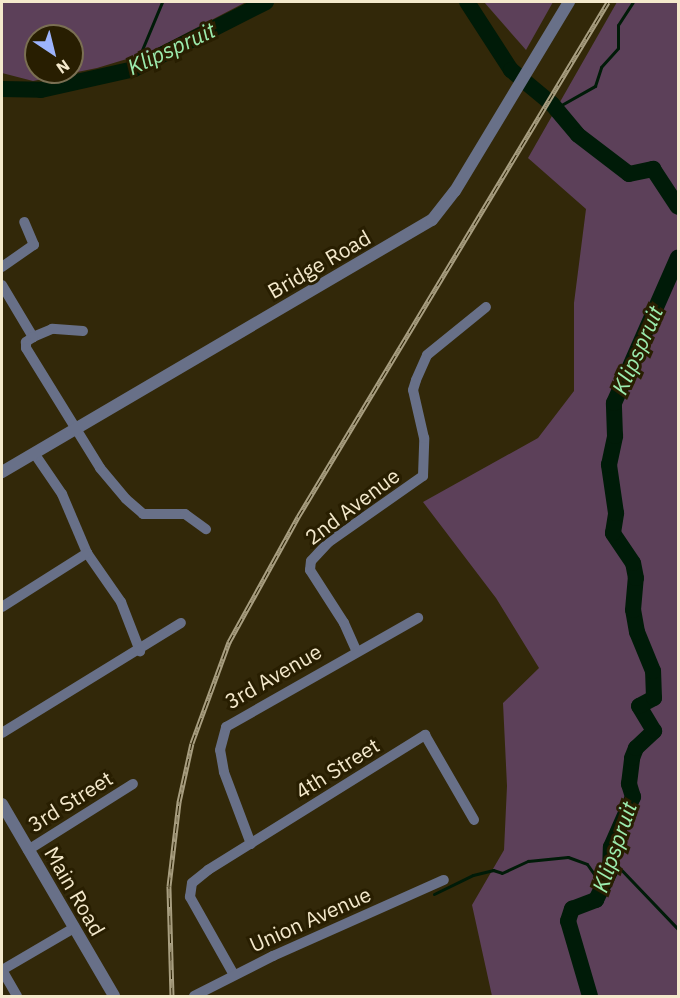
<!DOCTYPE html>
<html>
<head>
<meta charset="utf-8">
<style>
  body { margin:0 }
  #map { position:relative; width:680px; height:998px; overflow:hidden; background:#322809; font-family:"IBM Plex Sans",sans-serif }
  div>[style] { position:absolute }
  .green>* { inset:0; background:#5c4059 }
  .stream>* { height:3px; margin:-1.5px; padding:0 1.5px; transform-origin:1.5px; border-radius:1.5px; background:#001b08 }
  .river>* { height:16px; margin:-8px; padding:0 8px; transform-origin:8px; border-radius:8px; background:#001b08 }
  .minor>* { height:10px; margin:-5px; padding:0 5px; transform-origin:5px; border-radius:5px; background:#687088 }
  .tertiary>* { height:12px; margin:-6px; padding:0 6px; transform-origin:6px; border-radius:6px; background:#687088 }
  .rail>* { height:5px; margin-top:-2.5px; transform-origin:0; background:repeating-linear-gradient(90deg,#281e01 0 9px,#a89e80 0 18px); box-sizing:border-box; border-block:2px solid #a89e80 }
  span { translate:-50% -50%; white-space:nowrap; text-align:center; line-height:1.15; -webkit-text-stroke:6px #281e01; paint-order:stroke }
  .street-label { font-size:21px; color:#f4e9cc }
  .water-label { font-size:22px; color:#9cecae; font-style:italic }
  .frame { position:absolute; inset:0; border:3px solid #f4e9cc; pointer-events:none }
  .north { position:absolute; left:24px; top:24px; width:60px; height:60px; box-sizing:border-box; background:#281e01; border:2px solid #7a6f52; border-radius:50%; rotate:145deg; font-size:16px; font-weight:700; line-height:24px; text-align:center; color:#f4e9cc }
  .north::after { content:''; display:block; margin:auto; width:21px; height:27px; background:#9db4fd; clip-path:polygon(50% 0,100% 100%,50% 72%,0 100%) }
</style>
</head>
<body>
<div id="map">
  <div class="green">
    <div style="clip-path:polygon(evenodd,2px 2px,246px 2px,150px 52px,97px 68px,33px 81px,2px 73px,2px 2px,36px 36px,72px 36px,72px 72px,36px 72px,36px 36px)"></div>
    <div style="clip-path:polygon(484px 2px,553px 2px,526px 50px)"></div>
    <div style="clip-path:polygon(617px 2px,678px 2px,678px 996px,492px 996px,472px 905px,504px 850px,507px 786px,503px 703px,539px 668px,496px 598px,423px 502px,538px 438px,574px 391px,574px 303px,586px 209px,528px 158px)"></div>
  </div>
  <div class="stream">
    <div style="left:243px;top:15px;width:14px;rotate:-65deg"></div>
    <div style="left:134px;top:69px;width:73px;rotate:-67.3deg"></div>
    <div style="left:556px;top:108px;width:45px;rotate:-29.4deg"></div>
    <div style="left:595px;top:86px;width:20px;rotate:-72deg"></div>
    <div style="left:601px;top:67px;width:25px;rotate:-48deg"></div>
    <div style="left:618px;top:48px;width:23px;rotate:-90deg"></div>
    <div style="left:618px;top:25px;width:27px;rotate:-57deg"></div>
    <div style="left:611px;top:859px;width:97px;rotate:46.3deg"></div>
    <div style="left:434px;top:894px;width:43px;rotate:-26deg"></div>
    <div style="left:473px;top:875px;width:21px;rotate:-14deg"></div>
    <div style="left:493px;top:870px;width:9px;rotate:18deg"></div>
    <div style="left:502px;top:873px;width:29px;rotate:-25deg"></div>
    <div style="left:528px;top:861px;width:40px;rotate:-5.7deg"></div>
    <div style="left:568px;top:857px;width:20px;rotate:20deg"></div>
    <div style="left:587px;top:864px;width:16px;rotate:55deg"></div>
    <div style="left:596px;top:877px;width:15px;rotate:-23deg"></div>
  </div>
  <div class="river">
    <div style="left:467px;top:2px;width:81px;rotate:57.1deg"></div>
    <div style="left:511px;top:70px;width:53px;rotate:39.7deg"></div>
    <div style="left:552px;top:104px;width:40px;rotate:50deg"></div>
    <div style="left:578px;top:135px;width:64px;rotate:37.4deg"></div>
    <div style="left:629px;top:174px;width:25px;rotate:-12deg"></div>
    <div style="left:653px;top:169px;width:45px;rotate:56.7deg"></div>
    <div style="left:2px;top:89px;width:39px;rotate:1deg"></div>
    <div style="left:41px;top:90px;width:95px;rotate:-12.7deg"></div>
    <div style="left:134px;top:69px;width:148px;rotate:-26.9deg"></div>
    <div style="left:590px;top:996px;width:78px;rotate:-106.3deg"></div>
    <div style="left:568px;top:921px;width:13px;rotate:-72deg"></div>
    <div style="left:572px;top:909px;width:26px;rotate:-21deg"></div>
    <div style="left:596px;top:900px;width:32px;rotate:-64deg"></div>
    <div style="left:610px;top:871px;width:24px;rotate:-88deg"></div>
    <div style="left:611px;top:847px;width:55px;rotate:-66.3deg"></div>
    <div style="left:633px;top:797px;width:14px;rotate:-107deg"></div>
    <div style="left:629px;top:784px;width:26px;rotate:-83deg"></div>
    <div style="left:632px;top:758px;width:11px;rotate:-68deg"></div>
    <div style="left:636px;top:748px;width:25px;rotate:-43deg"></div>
    <div style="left:654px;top:731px;width:29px;rotate:-121deg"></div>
    <div style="left:639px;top:706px;width:17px;rotate:-28deg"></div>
    <div style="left:654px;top:698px;width:27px;rotate:-92deg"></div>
    <div style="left:653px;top:671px;width:42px;rotate:-112.3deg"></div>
    <div style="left:637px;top:632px;width:22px;rotate:-100deg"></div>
    <div style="left:633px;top:610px;width:32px;rotate:-85deg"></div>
    <div style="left:636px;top:578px;width:15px;rotate:-101deg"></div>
    <div style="left:633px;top:563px;width:36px;rotate:-124deg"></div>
    <div style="left:613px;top:533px;width:20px;rotate:-81deg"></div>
    <div style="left:616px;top:513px;width:49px;rotate:-98.3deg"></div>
    <div style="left:609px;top:465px;width:30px;rotate:-78deg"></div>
    <div style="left:615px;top:436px;width:33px;rotate:-92deg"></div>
    <div style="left:614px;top:403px;width:159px;rotate:-66.3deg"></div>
  </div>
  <div class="minor">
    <div style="left:2px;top:267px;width:39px;rotate:-35deg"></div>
    <div style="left:34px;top:245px;width:25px;rotate:-113deg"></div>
    <div style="left:2px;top:285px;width:61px;rotate:59.2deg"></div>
    <div style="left:83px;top:331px;width:31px;rotate:-176deg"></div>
    <div style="left:52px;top:329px;width:21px;rotate:157deg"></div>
    <div style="left:33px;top:337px;width:9px;rotate:144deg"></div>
    <div style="left:26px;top:342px;width:6px;rotate:90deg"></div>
    <div style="left:26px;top:348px;width:141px;rotate:58.3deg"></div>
    <div style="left:100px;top:468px;width:40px;rotate:50deg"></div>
    <div style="left:126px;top:499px;width:23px;rotate:41deg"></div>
    <div style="left:143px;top:514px;width:42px"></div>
    <div style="left:185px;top:514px;width:26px;rotate:36deg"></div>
    <div style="left:34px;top:453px;width:50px;rotate:55.7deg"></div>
    <div style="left:62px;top:494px;width:64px;rotate:67deg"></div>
    <div style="left:87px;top:553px;width:60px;rotate:55.2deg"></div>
    <div style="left:121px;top:602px;width:53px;rotate:68.8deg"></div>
    <div style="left:2px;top:607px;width:101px;rotate:-32.4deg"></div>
    <div style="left:356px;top:650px;width:30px;rotate:-114deg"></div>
    <div style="left:344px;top:623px;width:63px;rotate:-122.7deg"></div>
    <div style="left:310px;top:570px;width:9px;rotate:-84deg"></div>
    <div style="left:311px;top:561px;width:26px;rotate:-47deg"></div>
    <div style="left:329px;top:542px;width:115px;rotate:-35.1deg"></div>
    <div style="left:423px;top:476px;width:38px;rotate:-88deg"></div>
    <div style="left:424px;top:438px;width:49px;rotate:-102.9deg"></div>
    <div style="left:413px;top:390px;width:10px;rotate:-73deg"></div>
    <div style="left:416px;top:380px;width:27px;rotate:-66deg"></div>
    <div style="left:427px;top:355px;width:76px;rotate:-39.1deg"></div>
    <div style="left:2px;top:733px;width:210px;rotate:-31.6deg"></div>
    <div style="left:251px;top:844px;width:77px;rotate:-110.6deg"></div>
    <div style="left:224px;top:772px;width:22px;rotate:-100deg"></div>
    <div style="left:220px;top:750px;width:24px;rotate:-75deg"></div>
    <div style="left:226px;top:727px;width:221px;rotate:-29.6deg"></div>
    <div style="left:28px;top:850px;width:124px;rotate:-32.2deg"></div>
    <div style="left:2px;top:970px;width:83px;rotate:-30.3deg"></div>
    <div style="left:2px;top:970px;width:30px;rotate:60deg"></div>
    <div style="left:234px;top:975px;width:90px;rotate:-119.4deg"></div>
    <div style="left:190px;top:897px;width:14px;rotate:-82deg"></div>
    <div style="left:192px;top:883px;width:21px;rotate:-39deg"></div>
    <div style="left:208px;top:870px;width:256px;rotate:-31.9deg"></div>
    <div style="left:425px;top:735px;width:98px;rotate:60deg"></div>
    <div style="left:194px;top:996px;width:89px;rotate:-26.9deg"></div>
    <div style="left:273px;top:956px;width:187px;rotate:-24deg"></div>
  </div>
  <div class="tertiary">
    <div style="left:2px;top:472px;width:498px;rotate:-30.4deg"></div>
    <div style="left:432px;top:220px;width:37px;rotate:-52deg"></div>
    <div style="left:455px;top:191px;width:221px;rotate:-58.9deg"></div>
    <div style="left:2px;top:804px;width:222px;rotate:59.7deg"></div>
  </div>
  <div class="rail">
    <div style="left:172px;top:996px;width:110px;rotate:-91.6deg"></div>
    <div style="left:169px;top:886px;width:85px;rotate:-83.2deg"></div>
    <div style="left:179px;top:802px;width:60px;rotate:-77.6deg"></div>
    <div style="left:192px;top:743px;width:108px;rotate:-69.9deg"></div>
    <div style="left:229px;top:642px;width:143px;rotate:-61.1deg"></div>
    <div style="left:298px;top:517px;width:601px;rotate:-58.95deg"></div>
  </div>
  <div class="street-label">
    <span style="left:319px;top:264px;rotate:-30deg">Bridge Road</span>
    <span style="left:352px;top:506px;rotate:-37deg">2nd Avenue</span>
    <span style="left:273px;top:676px;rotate:-30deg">3rd Avenue</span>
    <span style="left:337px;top:768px;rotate:-32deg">4th Street</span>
    <span style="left:70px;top:801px;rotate:-32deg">3rd Street</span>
    <span style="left:75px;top:891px;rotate:60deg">Main Road</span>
    <span style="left:310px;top:919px;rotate:-24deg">Union Avenue</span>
  </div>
  <div class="water-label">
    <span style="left:171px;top:48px;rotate:-25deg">Klipspruit</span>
    <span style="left:637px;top:350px;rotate:-66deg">Klipspruit</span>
    <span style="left:614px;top:847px;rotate:-71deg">Klipspruit</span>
  </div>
  <div class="frame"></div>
  <div class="north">N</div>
</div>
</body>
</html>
